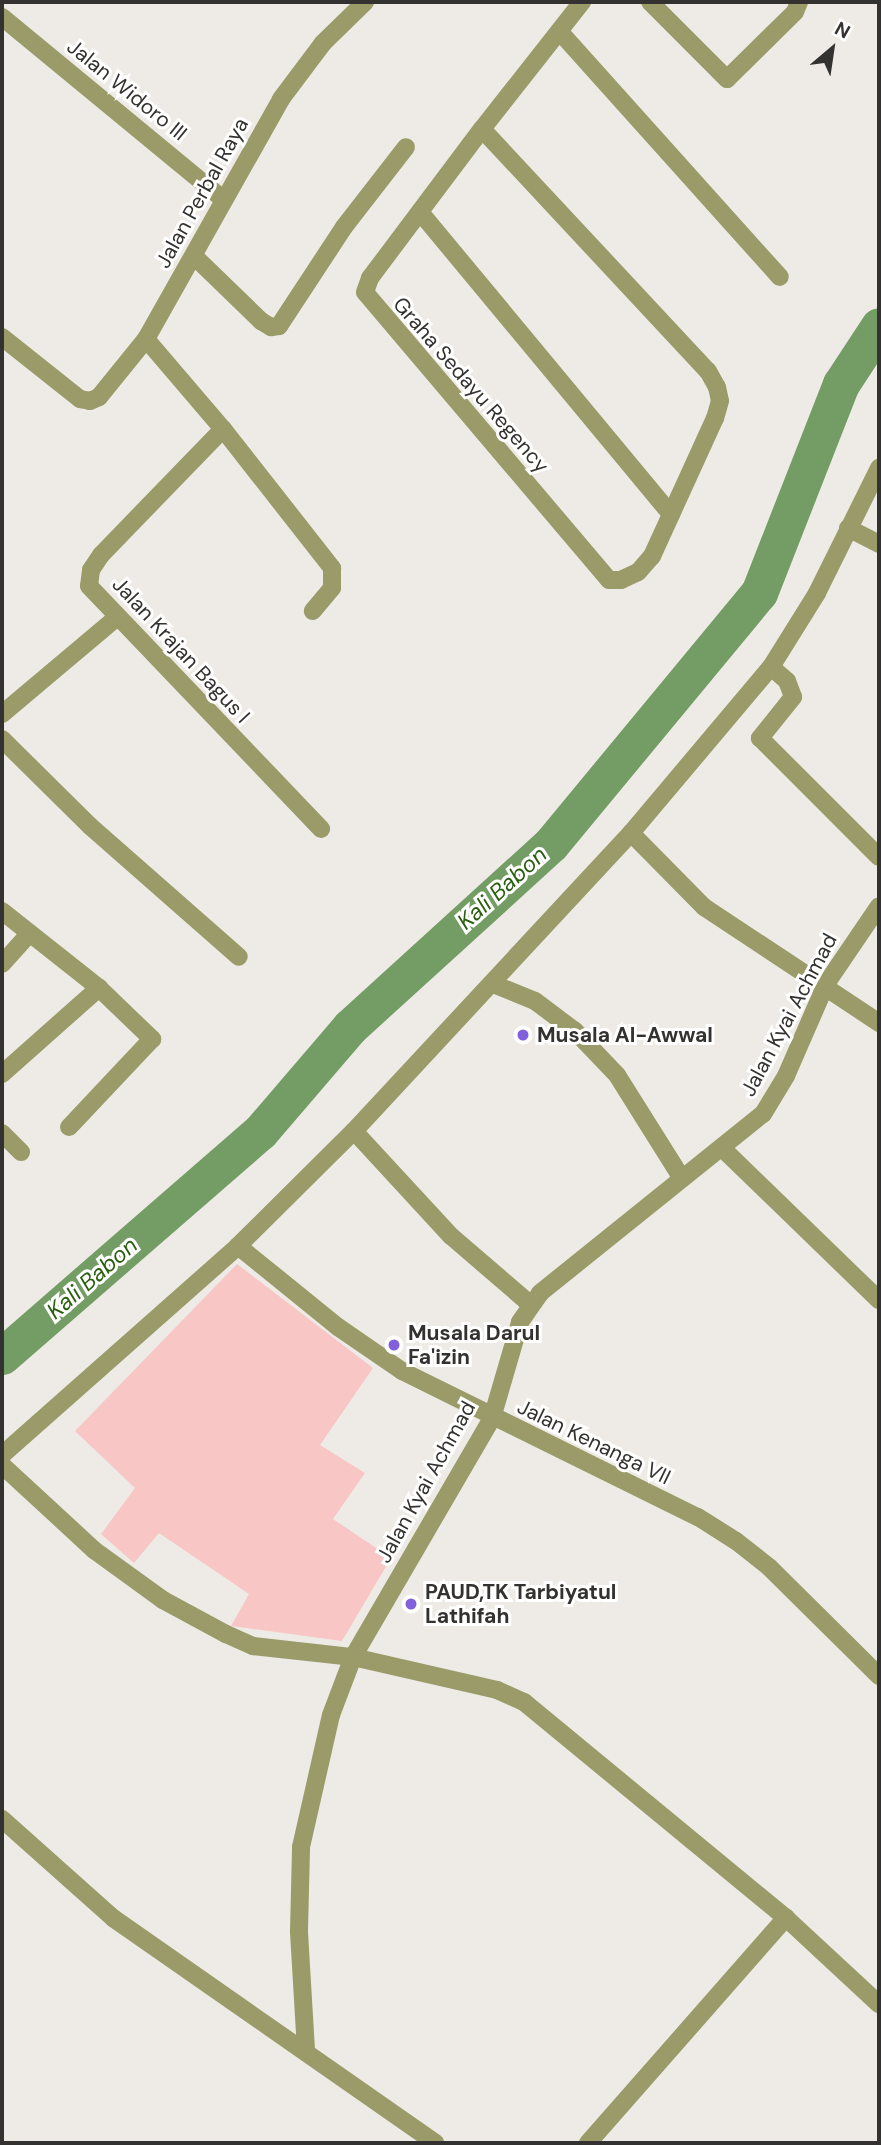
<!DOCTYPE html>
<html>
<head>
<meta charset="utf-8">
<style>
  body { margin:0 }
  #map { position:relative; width:881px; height:2145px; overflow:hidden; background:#eeebe6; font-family:"DM Sans",sans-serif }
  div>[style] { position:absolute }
  .green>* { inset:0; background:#f7c6c5 }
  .river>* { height:37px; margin:-18.5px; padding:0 18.5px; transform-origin:18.5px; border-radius:18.5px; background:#749d65 }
  .minor>* { height:18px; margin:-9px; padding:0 9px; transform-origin:9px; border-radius:9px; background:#9a9b69 }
  .dots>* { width:19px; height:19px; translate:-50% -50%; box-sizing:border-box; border:4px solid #fff; border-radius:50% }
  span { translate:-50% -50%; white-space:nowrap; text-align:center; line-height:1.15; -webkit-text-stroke:6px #fff; paint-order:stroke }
  .street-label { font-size:21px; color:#333230 }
  .poi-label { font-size:21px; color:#333230; font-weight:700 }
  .left { translate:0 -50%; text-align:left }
  .water-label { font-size:23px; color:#2b5f10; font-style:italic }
  .frame { position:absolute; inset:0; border:4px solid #333230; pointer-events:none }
  .north { position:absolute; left:797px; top:14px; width:70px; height:70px; -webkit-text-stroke:5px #fff; paint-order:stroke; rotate:29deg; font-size:19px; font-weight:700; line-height:28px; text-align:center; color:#333230 }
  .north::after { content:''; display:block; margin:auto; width:24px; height:32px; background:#333230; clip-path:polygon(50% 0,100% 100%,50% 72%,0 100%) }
</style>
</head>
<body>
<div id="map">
  <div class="green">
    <div style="clip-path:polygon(237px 1264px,373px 1368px,320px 1445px,365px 1473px,333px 1519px,391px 1558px,342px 1641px,231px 1626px,249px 1594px,159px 1533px,134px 1563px,101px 1534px,135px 1488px,75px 1431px)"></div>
  </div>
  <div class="river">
    <div style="left:2px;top:1356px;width:342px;rotate:-41deg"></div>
    <div style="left:260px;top:1132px;width:138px;rotate:-49.4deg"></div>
    <div style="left:350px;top:1027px;width:272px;rotate:-42.3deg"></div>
    <div style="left:551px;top:844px;width:326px;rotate:-50.4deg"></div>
    <div style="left:759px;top:593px;width:225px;rotate:-68.6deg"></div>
    <div style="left:841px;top:384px;width:69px;rotate:-56.8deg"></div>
  </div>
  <div class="minor">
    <div style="left:650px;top:2px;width:109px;rotate:45deg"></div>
    <div style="left:727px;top:79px;width:95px;rotate:-44.6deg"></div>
    <div style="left:795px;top:12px;width:11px;rotate:-68deg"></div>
    <div style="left:2px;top:17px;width:286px;rotate:39.5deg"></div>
    <div style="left:560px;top:32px;width:329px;rotate:48.1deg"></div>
    <div style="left:482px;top:129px;width:331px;rotate:47deg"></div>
    <div style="left:708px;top:371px;width:18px;rotate:61deg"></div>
    <div style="left:717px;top:387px;width:14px;rotate:78deg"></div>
    <div style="left:720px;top:401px;width:18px;rotate:106deg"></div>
    <div style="left:715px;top:418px;width:152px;rotate:114.5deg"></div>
    <div style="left:652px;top:556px;width:21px;rotate:131deg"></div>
    <div style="left:638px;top:572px;width:19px;rotate:155deg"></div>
    <div style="left:621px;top:580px;width:12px;rotate:180deg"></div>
    <div style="left:609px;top:580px;width:377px;rotate:-130.3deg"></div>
    <div style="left:365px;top:292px;width:15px;rotate:-70deg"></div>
    <div style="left:370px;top:278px;width:186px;rotate:-53.1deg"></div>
    <div style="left:482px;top:129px;width:162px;rotate:-51.8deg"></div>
    <div style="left:420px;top:212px;width:393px;rotate:50.3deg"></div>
    <div style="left:195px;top:257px;width:92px;rotate:44.1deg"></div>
    <div style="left:261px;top:321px;width:12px;rotate:31deg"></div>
    <div style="left:271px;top:327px;width:8px;rotate:-7deg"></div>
    <div style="left:279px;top:326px;width:118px;rotate:-56.7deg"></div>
    <div style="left:344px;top:227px;width:101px;rotate:-52.2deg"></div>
    <div style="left:2px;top:337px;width:100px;rotate:38.5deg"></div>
    <div style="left:80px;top:399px;width:10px;rotate:11deg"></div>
    <div style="left:90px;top:401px;width:10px;rotate:-24deg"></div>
    <div style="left:99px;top:397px;width:75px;rotate:-51deg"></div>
    <div style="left:146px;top:339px;width:275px;rotate:-60.6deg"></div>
    <div style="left:281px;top:99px;width:70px;rotate:-53.1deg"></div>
    <div style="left:323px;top:43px;width:59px;rotate:-44.3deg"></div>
    <div style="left:146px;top:339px;width:118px;rotate:49.5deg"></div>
    <div style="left:223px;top:429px;width:175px;rotate:134.1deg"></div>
    <div style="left:101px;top:555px;width:18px;rotate:124deg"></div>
    <div style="left:91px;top:570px;width:16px;rotate:97deg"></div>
    <div style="left:89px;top:586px;width:336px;rotate:46.3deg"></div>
    <div style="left:223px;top:429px;width:177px;rotate:51.9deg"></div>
    <div style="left:332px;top:568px;width:20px;rotate:90deg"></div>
    <div style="left:332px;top:588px;width:30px;rotate:130deg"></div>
    <div style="left:848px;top:528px;width:35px;rotate:27deg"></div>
    <div style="left:771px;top:667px;width:21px;rotate:41deg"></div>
    <div style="left:787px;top:681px;width:17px;rotate:69deg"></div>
    <div style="left:793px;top:697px;width:53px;rotate:128.8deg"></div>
    <div style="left:760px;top:738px;width:168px;rotate:45deg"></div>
    <div style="left:2px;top:714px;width:149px;rotate:-40.1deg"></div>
    <div style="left:2px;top:739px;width:124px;rotate:44.7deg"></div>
    <div style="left:90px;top:826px;width:198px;rotate:41.3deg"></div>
    <div style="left:631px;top:833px;width:104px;rotate:45.4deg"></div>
    <div style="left:704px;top:907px;width:210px;rotate:33.5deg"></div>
    <div style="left:2px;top:911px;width:124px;rotate:38.4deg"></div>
    <div style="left:99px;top:988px;width:74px;rotate:43.9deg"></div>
    <div style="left:152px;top:1039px;width:121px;rotate:133.3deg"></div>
    <div style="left:2px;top:964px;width:40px;rotate:-48deg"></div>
    <div style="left:493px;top:984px;width:45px;rotate:22deg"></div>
    <div style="left:535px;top:1001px;width:50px;rotate:36.9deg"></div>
    <div style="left:575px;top:1031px;width:61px;rotate:46.3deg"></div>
    <div style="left:617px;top:1075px;width:120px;rotate:57.9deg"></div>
    <div style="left:2px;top:1074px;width:130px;rotate:-41.6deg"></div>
    <div style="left:354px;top:1131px;width:143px;rotate:47.3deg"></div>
    <div style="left:451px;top:1236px;width:104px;rotate:40.7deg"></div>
    <div style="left:2px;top:1133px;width:27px;rotate:45deg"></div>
    <div style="left:723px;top:1149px;width:217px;rotate:44.1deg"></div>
    <div style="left:238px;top:1246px;width:129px;rotate:39deg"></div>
    <div style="left:338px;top:1327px;width:78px;rotate:34.5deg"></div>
    <div style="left:402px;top:1371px;width:330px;rotate:26.3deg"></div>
    <div style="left:698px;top:1517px;width:45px;rotate:32.3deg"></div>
    <div style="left:736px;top:1541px;width:42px;rotate:38.2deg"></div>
    <div style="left:769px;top:1567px;width:155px;rotate:44.7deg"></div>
    <div style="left:2px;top:1455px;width:315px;rotate:-41.5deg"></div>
    <div style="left:238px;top:1246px;width:163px;rotate:-44.8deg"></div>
    <div style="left:354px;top:1131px;width:407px;rotate:-47.1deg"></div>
    <div style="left:631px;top:833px;width:217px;rotate:-49.9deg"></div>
    <div style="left:771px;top:667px;width:87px;rotate:-58.1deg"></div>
    <div style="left:817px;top:593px;width:140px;rotate:-63.6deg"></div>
    <div style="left:2px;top:1465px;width:125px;rotate:42.7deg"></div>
    <div style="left:94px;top:1550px;width:85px;rotate:35.9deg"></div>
    <div style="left:163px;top:1600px;width:72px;rotate:28.4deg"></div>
    <div style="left:226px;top:1634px;width:30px;rotate:24deg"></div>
    <div style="left:253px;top:1646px;width:101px;rotate:6.3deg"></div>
    <div style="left:353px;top:1657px;width:148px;rotate:12.9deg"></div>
    <div style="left:497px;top:1690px;width:30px;rotate:24deg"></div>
    <div style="left:524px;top:1702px;width:340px;rotate:39.5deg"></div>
    <div style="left:786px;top:1918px;width:127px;rotate:42.8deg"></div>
    <div style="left:2px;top:1819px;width:149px;rotate:41.7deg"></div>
    <div style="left:113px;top:1918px;width:393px;rotate:34.9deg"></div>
    <div style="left:306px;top:2050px;width:119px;rotate:-93.4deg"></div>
    <div style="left:299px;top:1931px;width:84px;rotate:-88.6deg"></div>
    <div style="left:301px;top:1847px;width:135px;rotate:-77.2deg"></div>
    <div style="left:331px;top:1715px;width:62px;rotate:-69.2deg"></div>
    <div style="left:353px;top:1657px;width:276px;rotate:-59.8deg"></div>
    <div style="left:492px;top:1418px;width:100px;rotate:-73.7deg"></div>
    <div style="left:520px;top:1322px;width:35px;rotate:-55deg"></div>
    <div style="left:540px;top:1293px;width:286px;rotate:-38.8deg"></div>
    <div style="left:763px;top:1114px;width:44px;rotate:-58.8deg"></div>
    <div style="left:786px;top:1076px;width:100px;rotate:-66.5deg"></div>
    <div style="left:826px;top:984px;width:94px;rotate:-55.8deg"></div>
    <div style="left:588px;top:2143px;width:300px;rotate:-48.7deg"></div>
  </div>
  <div class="dots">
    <div style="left:523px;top:1035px;background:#8260db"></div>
    <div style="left:394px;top:1345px;background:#8260db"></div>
    <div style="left:411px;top:1604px;background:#8260db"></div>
  </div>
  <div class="street-label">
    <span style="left:127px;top:90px;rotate:39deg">Jalan Widoro III</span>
    <span style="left:202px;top:193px;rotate:-61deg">Jalan Perbal Raya</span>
    <span style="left:471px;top:385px;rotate:49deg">Graha Sedayu Regency</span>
    <span style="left:181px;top:650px;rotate:47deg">Jalan Krajan Bagus I</span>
    <span style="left:789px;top:1015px;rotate:-62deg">Jalan Kyai Achmad</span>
    <span style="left:594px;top:1442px;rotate:26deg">Jalan Kenanga VII</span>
    <span style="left:426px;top:1482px;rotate:-61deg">Jalan Kyai Achmad</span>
  </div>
  <div class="poi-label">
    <span class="left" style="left:537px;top:1035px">Musala Al-Awwal</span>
    <span class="left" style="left:408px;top:1345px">Musala Darul<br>Fa'izin</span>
    <span class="left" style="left:425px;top:1604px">PAUD,TK Tarbiyatul<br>Lathifah</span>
  </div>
  <div class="water-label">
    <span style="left:502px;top:888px;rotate:-42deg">Kali Babon</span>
    <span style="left:92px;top:1278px;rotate:-41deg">Kali Babon</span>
  </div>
  <div class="frame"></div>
  <div class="north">N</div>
</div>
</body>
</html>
